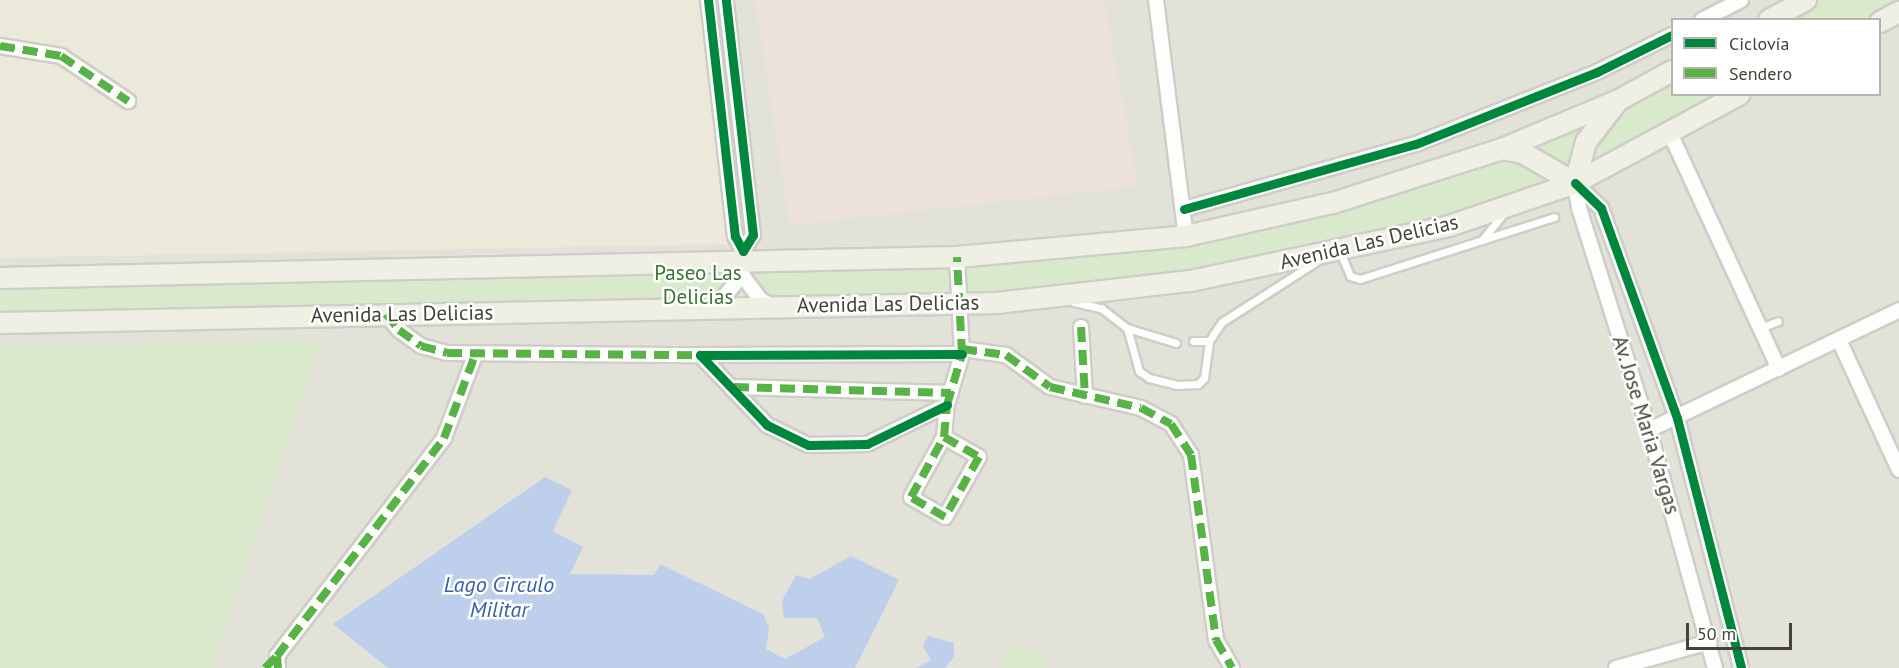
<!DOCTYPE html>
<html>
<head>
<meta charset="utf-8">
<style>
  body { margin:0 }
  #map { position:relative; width:1899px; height:668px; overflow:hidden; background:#f0f0ea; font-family:"PT Sans",sans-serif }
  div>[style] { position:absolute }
  .residential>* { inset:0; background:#e3e2d8 }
  .education>* { inset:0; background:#eae9da }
  .medical>* { inset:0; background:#eae2db }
  .green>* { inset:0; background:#d8e9cc }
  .water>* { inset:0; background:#becfeb }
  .roads { filter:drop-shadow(2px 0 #cecdc8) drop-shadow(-2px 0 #cecdc8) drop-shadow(0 2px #cecdc8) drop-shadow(0 -2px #cecdc8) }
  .lane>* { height:7px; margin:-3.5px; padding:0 3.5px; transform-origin:3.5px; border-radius:3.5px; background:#fdfdfc }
  .street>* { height:14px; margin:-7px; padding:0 7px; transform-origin:7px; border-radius:7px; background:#fdfdfc }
  .primary>* { height:20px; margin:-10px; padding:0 10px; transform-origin:10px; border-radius:10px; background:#f0efe4 }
  .quiet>* { height:8px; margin-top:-4px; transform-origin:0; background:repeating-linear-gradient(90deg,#57b346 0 15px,transparent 0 23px) }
  .cycleway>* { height:9px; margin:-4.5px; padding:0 4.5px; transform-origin:4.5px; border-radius:4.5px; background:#00873e }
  span { translate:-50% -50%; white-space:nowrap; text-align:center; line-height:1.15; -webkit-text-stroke:5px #fff; paint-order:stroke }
  .street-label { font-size:21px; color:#454337 }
  .park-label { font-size:21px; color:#3a732e }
  .water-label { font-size:22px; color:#3861a9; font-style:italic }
  .legend { position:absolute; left:1671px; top:18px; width:210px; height:78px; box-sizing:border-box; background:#fff; border:2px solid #b5b4af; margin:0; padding:8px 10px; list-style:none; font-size:18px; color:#454337 }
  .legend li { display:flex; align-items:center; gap:12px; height:30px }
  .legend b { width:30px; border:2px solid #b5b4af }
  .scale { position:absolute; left:1686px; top:623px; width:106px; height:27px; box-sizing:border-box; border:3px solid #454337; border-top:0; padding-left:8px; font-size:18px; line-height:21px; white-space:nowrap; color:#454337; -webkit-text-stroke:4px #fff; paint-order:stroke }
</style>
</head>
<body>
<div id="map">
  <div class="residential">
    <div style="clip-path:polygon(evenodd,0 0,1899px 0,1899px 668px,0 668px,0 0,1672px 20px,1880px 20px,1880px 94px,1672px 94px,1672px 20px)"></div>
  </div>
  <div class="education">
    <div style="clip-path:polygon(0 0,701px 0,731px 244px,0 258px)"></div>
  </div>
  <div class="medical">
    <div style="clip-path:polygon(755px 0,1104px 0,1138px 186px,790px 225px)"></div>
  </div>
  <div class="green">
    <div style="clip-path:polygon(1805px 0,1899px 0,1899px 12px,1880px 20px,1768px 20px)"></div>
    <div style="clip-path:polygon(1672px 71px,1672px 94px,1740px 95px,1630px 152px,1449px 226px,1191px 281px,997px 303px,0 323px,0 278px,736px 261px,1186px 236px,1502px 149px)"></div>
    <div style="clip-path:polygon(320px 340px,210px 668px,0 668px,0 346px)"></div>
    <div style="clip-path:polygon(1012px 643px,1047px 659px,1043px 668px,1001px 668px)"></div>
  </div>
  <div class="water">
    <div style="clip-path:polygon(545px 477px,572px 490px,553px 531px,583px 547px,570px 574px,654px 575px,660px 564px,763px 614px,769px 628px,766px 649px,785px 659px,825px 637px,817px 618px,784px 618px,782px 601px,796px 575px,810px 579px,851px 556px,899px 580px,855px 668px,388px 668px,333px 624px)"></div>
    <div style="clip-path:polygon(928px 636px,954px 643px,954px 657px,945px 668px,916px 668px,931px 660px,923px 646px)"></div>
  </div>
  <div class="roads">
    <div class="lane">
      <div style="left:1482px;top:240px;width:33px;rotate:-51deg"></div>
      <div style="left:1340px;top:252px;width:26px;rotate:67deg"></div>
      <div style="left:1350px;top:276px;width:10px;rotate:17deg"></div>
      <div style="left:1360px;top:279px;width:204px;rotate:-17.7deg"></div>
      <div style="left:1074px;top:302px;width:28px;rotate:13deg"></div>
      <div style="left:1101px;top:308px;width:33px;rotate:38deg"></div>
      <div style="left:1127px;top:328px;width:45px;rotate:74.4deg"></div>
      <div style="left:1139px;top:371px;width:12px;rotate:35deg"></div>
      <div style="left:1149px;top:378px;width:29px;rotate:14deg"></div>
      <div style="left:1177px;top:385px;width:21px;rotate:-3deg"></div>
      <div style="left:1198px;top:384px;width:8px;rotate:-45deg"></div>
      <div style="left:1204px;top:378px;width:37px;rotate:-82deg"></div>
      <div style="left:1209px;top:341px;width:23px;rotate:-56deg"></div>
      <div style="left:1222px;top:322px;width:113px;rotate:-32.7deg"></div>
      <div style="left:1127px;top:328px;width:51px;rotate:17deg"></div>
      <div style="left:1760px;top:328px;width:19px;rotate:-21deg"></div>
      <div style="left:1193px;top:341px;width:16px"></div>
    </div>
    <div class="street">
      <div style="left:708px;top:0;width:238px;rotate:83.5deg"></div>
      <div style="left:735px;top:236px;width:17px;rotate:62deg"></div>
      <div style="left:743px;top:251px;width:19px;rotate:-58deg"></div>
      <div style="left:753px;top:235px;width:237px;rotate:-96.6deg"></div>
      <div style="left:1156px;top:0;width:238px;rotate:82.8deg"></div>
      <div style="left:1702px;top:20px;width:44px;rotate:-27.1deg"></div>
      <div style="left:0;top:46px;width:62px;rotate:9.3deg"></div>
      <div style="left:61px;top:56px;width:81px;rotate:33.9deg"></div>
      <div style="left:1669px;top:131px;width:262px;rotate:65.2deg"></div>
      <div style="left:1575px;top:183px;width:36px;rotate:44deg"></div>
      <div style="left:1601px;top:208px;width:223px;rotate:70.1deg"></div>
      <div style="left:1677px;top:418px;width:258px;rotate:75.6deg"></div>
      <div style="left:1575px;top:183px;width:25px;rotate:81deg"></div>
      <div style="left:1579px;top:208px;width:233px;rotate:72.5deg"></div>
      <div style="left:1649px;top:430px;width:247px;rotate:74.5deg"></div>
      <div style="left:1184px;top:209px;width:241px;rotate:-15.7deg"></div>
      <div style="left:1416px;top:144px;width:195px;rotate:-21.7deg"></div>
      <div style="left:1597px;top:72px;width:84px;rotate:-26.3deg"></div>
      <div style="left:742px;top:275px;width:31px;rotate:53deg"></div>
      <div style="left:761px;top:300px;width:10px;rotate:29deg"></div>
      <div style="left:716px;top:307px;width:41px;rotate:-50.9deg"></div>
      <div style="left:742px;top:275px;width:22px;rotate:-87deg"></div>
      <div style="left:386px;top:314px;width:21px;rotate:51deg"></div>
      <div style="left:399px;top:330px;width:27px;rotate:36deg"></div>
      <div style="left:421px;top:346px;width:27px;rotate:15deg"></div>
      <div style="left:447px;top:353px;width:253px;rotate:0.5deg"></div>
      <div style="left:1081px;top:327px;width:69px;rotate:86.7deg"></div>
      <div style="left:1839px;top:340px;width:143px;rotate:65.2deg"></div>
      <div style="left:962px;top:349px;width:44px;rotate:7.8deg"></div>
      <div style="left:1006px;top:355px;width:54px;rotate:36deg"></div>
      <div style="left:1050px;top:387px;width:93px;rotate:13deg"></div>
      <div style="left:1141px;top:408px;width:34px;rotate:28deg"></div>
      <div style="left:1171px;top:424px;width:37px;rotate:57deg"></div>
      <div style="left:1191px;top:455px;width:187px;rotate:82.3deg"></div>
      <div style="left:1216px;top:640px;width:32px;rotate:60deg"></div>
      <div style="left:734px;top:387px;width:217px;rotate:1.6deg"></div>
      <div style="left:947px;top:405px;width:89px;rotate:154deg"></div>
      <div style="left:867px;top:444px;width:59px;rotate:179deg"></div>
      <div style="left:808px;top:445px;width:46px;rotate:-154deg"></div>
      <div style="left:767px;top:425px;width:97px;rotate:-133.7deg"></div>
      <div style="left:700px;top:355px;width:262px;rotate:-0.2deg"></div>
      <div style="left:1649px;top:430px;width:277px;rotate:-25.6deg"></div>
      <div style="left:944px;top:437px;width:40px;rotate:29.7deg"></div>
      <div style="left:979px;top:457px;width:69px;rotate:119.5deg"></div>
      <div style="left:945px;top:517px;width:39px;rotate:-150deg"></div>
      <div style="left:911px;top:497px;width:68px;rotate:-61.2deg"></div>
      <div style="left:944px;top:437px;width:32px;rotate:-85deg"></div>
      <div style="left:947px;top:405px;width:53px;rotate:-73.6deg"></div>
      <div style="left:962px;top:354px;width:97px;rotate:-93deg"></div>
      <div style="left:278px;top:668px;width:12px;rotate:-95deg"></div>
      <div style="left:277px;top:656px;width:275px;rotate:-52.5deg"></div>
      <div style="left:444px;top:438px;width:89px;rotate:-69.5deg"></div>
      <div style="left:1616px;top:668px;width:97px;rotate:-15.6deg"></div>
    </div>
    <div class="primary">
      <div style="left:1769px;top:20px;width:42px;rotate:-28.4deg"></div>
      <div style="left:1880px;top:22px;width:21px;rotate:-28deg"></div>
      <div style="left:1502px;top:149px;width:21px;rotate:11deg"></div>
      <div style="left:1523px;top:153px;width:60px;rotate:30deg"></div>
      <div style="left:1575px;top:183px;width:42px;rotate:-75deg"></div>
      <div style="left:1586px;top:142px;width:51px;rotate:-52.2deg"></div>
      <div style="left:0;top:278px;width:957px;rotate:-1.26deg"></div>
      <div style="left:957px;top:257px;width:230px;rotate:-5.2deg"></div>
      <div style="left:1186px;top:236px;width:151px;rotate:-12.7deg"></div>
      <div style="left:1333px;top:203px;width:177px;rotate:-17.7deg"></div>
      <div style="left:1502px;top:149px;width:127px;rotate:-22.7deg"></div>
      <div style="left:1619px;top:100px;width:60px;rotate:-28.7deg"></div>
      <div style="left:0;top:323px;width:997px;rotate:-1.15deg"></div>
      <div style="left:997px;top:303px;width:195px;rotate:-6.5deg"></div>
      <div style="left:1191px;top:281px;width:264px;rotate:-12deg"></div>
      <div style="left:1449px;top:226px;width:133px;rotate:-18.8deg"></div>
      <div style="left:1575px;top:183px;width:187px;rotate:-28.3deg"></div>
    </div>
  </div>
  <div class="quiet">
    <div style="left:0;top:46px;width:62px;rotate:9.3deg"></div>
    <div style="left:61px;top:56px;width:81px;rotate:33.9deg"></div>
    <div style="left:386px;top:314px;width:21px;rotate:51deg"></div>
    <div style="left:399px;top:330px;width:27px;rotate:36deg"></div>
    <div style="left:421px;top:346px;width:27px;rotate:15deg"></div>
    <div style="left:447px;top:353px;width:253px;rotate:0.5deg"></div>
    <div style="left:1081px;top:327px;width:69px;rotate:86.7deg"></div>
    <div style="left:962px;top:349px;width:44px;rotate:7.8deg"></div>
    <div style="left:1006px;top:355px;width:54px;rotate:36deg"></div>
    <div style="left:1050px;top:387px;width:93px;rotate:13deg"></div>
    <div style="left:1141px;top:408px;width:34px;rotate:28deg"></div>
    <div style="left:1171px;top:424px;width:37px;rotate:57deg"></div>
    <div style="left:1191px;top:455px;width:187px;rotate:82.3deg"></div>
    <div style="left:1216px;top:640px;width:32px;rotate:60deg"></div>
    <div style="left:734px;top:387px;width:217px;rotate:1.6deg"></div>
    <div style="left:944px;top:437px;width:40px;rotate:29.7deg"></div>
    <div style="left:979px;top:457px;width:69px;rotate:119.5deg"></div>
    <div style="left:945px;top:517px;width:39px;rotate:-150deg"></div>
    <div style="left:911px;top:497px;width:68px;rotate:-61.2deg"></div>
    <div style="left:944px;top:437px;width:32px;rotate:-85deg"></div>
    <div style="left:947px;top:405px;width:53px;rotate:-73.6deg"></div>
    <div style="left:962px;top:354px;width:97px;rotate:-93deg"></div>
    <div style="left:265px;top:668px;width:17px;rotate:-45deg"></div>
    <div style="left:278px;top:668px;width:12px;rotate:-95deg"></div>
    <div style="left:277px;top:656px;width:275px;rotate:-52.5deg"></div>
    <div style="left:444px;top:438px;width:89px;rotate:-69.5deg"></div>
  </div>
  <div class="cycleway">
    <div style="left:708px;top:0;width:238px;rotate:83.5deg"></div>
    <div style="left:735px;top:236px;width:17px;rotate:62deg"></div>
    <div style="left:743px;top:251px;width:19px;rotate:-58deg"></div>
    <div style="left:753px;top:235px;width:237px;rotate:-96.6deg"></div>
    <div style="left:1575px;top:183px;width:36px;rotate:44deg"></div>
    <div style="left:1601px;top:208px;width:223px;rotate:70.1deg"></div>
    <div style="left:1677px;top:418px;width:258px;rotate:75.6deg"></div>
    <div style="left:1184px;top:209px;width:241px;rotate:-15.7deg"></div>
    <div style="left:1416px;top:144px;width:195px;rotate:-21.7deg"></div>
    <div style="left:1597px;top:72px;width:84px;rotate:-26.3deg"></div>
    <div style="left:947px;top:405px;width:89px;rotate:154deg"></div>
    <div style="left:867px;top:444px;width:59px;rotate:179deg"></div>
    <div style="left:808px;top:445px;width:46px;rotate:-154deg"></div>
    <div style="left:767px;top:425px;width:97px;rotate:-133.7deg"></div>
    <div style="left:700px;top:355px;width:262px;rotate:-0.2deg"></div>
  </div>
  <div class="street-label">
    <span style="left:1369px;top:242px;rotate:-13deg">Avenida Las Delicias</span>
    <span style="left:888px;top:304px;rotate:-1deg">Avenida Las Delicias</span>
    <span style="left:402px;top:314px;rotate:-1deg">Avenida Las Delicias</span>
    <span style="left:1646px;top:425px;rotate:73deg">Av. Jose Maria Vargas</span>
  </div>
  <div class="park-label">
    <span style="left:698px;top:285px">Paseo Las<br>Delicias</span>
  </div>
  <div class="water-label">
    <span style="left:499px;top:597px">Lago Circulo<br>Militar</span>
  </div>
  <ul class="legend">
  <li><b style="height:8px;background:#00873e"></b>Ciclovía</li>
  <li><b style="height:8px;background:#57b346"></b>Sendero</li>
  </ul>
  <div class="scale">50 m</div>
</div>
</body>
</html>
